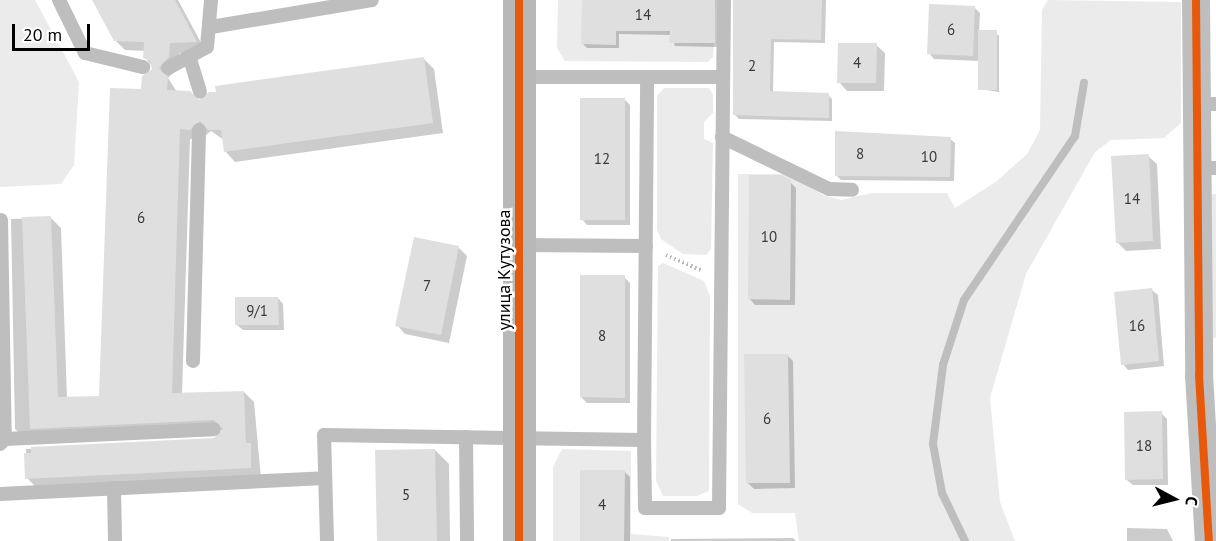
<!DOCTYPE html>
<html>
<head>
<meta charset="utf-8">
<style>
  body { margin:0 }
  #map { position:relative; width:1216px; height:541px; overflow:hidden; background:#fff; font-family:"PT Sans",sans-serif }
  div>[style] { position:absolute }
  .green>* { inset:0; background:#ebebeb }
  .shadow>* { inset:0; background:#0003 }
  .stream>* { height:8px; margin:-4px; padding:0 4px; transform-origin:4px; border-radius:4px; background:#bebebe }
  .building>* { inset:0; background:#dfdfdf }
  .path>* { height:4px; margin-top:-2px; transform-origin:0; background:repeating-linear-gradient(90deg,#b9b9b9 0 1.5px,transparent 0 4.5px) }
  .lane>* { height:14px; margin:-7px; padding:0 7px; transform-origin:7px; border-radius:7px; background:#bebebe }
  .street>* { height:28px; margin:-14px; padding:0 14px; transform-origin:14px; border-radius:14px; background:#bebebe }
  .secondary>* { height:33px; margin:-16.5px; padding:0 16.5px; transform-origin:16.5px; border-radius:16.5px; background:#b8b8b8 }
  .cycleway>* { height:8px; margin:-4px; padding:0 4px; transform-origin:4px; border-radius:4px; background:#e8590c }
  span { translate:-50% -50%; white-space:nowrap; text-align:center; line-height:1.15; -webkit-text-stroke:5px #fff; paint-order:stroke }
  .number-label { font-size:15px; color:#383838 }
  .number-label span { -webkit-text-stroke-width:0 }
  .street-label { font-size:18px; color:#000 }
  .north { position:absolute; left:1144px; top:469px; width:60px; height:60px; -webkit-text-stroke:4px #fff; paint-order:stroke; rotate:97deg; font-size:16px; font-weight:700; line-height:24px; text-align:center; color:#000 }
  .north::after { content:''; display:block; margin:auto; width:21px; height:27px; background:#000; clip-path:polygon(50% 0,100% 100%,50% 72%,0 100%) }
  .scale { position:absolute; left:12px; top:24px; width:78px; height:27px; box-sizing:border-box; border:3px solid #000; border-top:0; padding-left:8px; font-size:18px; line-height:21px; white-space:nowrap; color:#000; -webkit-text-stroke:4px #fff; paint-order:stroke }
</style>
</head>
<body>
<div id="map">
  <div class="green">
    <div style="clip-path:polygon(0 0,35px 0,79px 82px,74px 165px,61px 184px,0 187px)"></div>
    <div style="clip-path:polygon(558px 0,716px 0,713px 57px,708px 62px,565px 61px,557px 48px)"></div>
    <div style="clip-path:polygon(1048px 0,1181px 2px,1181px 123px,1164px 138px,1111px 140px,1095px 152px,1026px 274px,990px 398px,1000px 502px,1015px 541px,799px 541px,795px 513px,752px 513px,738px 504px,738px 174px,790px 174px,823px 195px,841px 200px,872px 193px,947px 193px,955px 208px,997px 181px,1027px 154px,1040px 130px,1042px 10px)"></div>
    <div style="clip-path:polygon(664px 88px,709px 88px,713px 95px,713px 113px,704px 122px,704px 139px,713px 143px,711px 249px,706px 255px,683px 254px,661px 239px,657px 230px,657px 96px)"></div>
    <div style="clip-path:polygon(1209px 194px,1216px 194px,1216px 338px,1210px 338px)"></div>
    <div style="clip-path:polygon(663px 263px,704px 281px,710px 296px,709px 491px,697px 496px,663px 496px,656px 481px,658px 266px)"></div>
    <div style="clip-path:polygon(562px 449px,631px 451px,631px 534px,669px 537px,669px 541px,553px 541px,553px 467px)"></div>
  </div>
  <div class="shadow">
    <div style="clip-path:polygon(94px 0,178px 0,206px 52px,179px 53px,178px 68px,168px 78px,177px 92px,198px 100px,424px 59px,434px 69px,443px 133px,235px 162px,225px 151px,224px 140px,211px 131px,201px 139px,190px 139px,182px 394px,244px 392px,254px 402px,261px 478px,37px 488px,27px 478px,26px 449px,215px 439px,223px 430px,26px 439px,15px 429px,11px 219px,51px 218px,61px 228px,67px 398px,101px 397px,143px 90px,154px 69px,145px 57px,145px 51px,125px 50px,115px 40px)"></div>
    <div style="clip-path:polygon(583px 0,719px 0,718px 47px,675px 46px,671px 35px,619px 34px,619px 48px,587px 48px,583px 44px)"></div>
    <div style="clip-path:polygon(735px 0,826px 0,825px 43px,774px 42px,773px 93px,828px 95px,832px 99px,832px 121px,739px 119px,735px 115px)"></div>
    <div style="clip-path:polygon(974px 7px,980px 13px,979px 32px,999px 35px,999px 92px,979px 89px,979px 61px,934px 59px,929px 53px)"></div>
    <div style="clip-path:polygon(876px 45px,885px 53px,884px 91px,847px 91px,839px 82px)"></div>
    <div style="clip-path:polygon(624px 99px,630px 105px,630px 225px,587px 225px,582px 219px)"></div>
    <div style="clip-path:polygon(950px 139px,955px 143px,954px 181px,841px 180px,837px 176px)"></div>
    <div style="clip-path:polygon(1148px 156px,1157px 164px,1161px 249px,1126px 251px,1117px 242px)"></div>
    <div style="clip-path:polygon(790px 182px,796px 188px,795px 305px,755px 305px,750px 299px)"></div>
    <div style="clip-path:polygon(459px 248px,467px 256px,449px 343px,405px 334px,397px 325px)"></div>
    <div style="clip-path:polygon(624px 277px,630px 283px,630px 403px,587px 403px,581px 397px)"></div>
    <div style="clip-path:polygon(1152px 290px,1158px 295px,1164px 366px,1128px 370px,1123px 364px)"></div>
    <div style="clip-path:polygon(278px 298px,283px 304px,284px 330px,243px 330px,237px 325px)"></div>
    <div style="clip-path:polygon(787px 355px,793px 361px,795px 488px,754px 489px,748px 483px)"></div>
    <div style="clip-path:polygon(1161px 413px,1167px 419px,1168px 485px,1133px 485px,1127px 480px)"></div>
    <div style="clip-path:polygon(435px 450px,449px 464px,450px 541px,379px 541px)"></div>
    <div style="clip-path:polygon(624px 471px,630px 477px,630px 541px,581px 541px)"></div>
    <div style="clip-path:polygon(1127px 528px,1167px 529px,1173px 541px,1127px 541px)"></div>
    <div style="clip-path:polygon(793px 538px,796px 541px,671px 541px,671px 539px)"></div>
  </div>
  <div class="stream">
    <div style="left:965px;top:541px;width:53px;rotate:-115.6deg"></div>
    <div style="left:942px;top:493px;width:50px;rotate:-100.4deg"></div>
    <div style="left:933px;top:444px;width:80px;rotate:-82.8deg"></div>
    <div style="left:943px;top:365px;width:68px;rotate:-72.1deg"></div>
    <div style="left:964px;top:300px;width:198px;rotate:-55.9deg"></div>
    <div style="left:1075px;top:136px;width:54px;rotate:-80.4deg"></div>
  </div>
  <div class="building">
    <div style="clip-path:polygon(92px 0,175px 0,197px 42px,170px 43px,169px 57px,159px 68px,168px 77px,167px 90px,190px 91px,199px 100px,209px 92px,216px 92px,215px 86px,424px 57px,433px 123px,224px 152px,221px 130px,208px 130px,200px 121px,190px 130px,180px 129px,172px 393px,244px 391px,246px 443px,251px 443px,251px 468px,25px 479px,24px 453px,31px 453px,31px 447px,214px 438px,223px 429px,214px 420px,30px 429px,22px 217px,51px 216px,58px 397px,99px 396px,110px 88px,141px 89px,142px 76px,152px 69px,150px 61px,143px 58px,144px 42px,114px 41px)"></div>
    <div style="clip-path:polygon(582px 0,715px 0,715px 43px,669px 43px,670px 31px,616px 31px,616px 45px,581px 44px)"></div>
    <div style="clip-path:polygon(733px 0,822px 0,821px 40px,771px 39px,770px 91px,829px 93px,829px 118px,733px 115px)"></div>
    <div style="clip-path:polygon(929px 4px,975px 6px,973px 56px,927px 54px)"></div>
    <div style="clip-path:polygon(978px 30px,997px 30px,997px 90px,978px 90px)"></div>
    <div style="clip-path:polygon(838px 43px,877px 43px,876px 83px,837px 83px)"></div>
    <div style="clip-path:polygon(580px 98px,625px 98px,625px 220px,580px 220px)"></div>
    <div style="clip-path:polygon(835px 131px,951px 137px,950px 177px,835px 176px)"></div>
    <div style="clip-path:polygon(1149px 154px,1153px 241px,1116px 243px,1111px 156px)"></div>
    <div style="clip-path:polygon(749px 175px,781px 175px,791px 180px,790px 300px,748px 299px)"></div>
    <div style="clip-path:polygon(414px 237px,459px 246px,441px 335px,395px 326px)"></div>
    <div style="clip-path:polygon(580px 275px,625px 275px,625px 398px,580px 397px)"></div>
    <div style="clip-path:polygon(1152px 288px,1159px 361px,1121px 365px,1114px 292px)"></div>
    <div style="clip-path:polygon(235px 297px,278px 297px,279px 325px,235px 325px)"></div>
    <div style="clip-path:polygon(744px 354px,788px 354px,790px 483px,746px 483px)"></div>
    <div style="clip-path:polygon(1162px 411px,1163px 479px,1125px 480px,1124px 412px)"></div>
    <div style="clip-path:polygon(435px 449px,437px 541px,377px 541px,375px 450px)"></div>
    <div style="clip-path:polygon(580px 470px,625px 470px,624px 541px,580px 541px)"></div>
  </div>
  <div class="path">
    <div style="left:666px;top:255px;width:40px;rotate:23.4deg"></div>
  </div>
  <div class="lane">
    <div style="left:59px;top:0;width:59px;rotate:63.9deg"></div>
    <div style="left:85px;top:53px;width:60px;rotate:13.6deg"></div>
    <div style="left:211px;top:27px;width:163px;rotate:-9.5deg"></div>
    <div style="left:190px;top:59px;width:34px;rotate:73deg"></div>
    <div style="left:168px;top:68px;width:44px;rotate:-28.3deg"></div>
    <div style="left:207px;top:47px;width:47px;rotate:-85.1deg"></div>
    <div style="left:647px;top:77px;width:76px"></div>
    <div style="left:1197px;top:104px;width:19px"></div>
    <div style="left:722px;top:137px;width:119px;rotate:25.9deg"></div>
    <div style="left:829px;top:189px;width:23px;rotate:2deg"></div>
    <div style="left:1197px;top:168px;width:19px"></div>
    <div style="left:1px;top:220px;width:219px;rotate:89deg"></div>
    <div style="left:519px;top:245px;width:127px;rotate:0.5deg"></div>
    <div style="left:193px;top:361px;width:231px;rotate:-88.5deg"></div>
    <div style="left:644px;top:436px;width:72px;rotate:89.2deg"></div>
    <div style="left:645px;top:508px;width:74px"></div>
    <div style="left:719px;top:508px;width:508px;rotate:-89.44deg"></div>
    <div style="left:466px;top:437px;width:104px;rotate:89.4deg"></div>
    <div style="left:0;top:444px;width:7px;rotate:-45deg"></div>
    <div style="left:5px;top:439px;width:209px;rotate:-2.7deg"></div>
    <div style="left:114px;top:488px;width:53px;rotate:88.9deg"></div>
    <div style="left:0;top:494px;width:325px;rotate:-2.8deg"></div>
    <div style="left:327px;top:541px;width:106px;rotate:-91.6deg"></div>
    <div style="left:324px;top:435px;width:320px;rotate:0.9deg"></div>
    <div style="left:644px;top:440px;width:363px;rotate:-89.5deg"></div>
    <div style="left:647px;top:77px;width:128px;rotate:180deg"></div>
  </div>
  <div class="street">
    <div style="left:1196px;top:0;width:375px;rotate:89.5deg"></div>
    <div style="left:1199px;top:375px;width:166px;rotate:86.6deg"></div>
  </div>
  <div class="secondary">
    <div style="left:519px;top:0;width:541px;rotate:90deg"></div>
  </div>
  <div class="cycleway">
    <div style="left:519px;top:0;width:541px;rotate:90deg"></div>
    <div style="left:1196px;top:0;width:375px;rotate:89.5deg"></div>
    <div style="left:1199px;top:375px;width:166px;rotate:86.6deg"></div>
  </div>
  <div class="number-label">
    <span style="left:643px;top:15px">14</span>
    <span style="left:951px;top:30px">6</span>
    <span style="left:857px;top:63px">4</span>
    <span style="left:752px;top:66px">2</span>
    <span style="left:860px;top:154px">8</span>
    <span style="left:929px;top:157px">10</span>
    <span style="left:602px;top:159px">12</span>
    <span style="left:1132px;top:199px">14</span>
    <span style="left:141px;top:218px">6</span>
    <span style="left:769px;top:237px">10</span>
    <span style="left:427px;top:286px">7</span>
    <span style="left:257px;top:311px">9/1</span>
    <span style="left:1137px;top:326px">16</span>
    <span style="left:602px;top:336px">8</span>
    <span style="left:767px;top:419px">6</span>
    <span style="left:1144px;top:446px">18</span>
    <span style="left:406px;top:495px">5</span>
    <span style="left:602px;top:505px">4</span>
  </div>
  <div class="street-label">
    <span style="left:504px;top:270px;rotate:-90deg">улица Кутузова</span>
  </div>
  <div class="north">С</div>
  <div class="scale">20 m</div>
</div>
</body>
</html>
